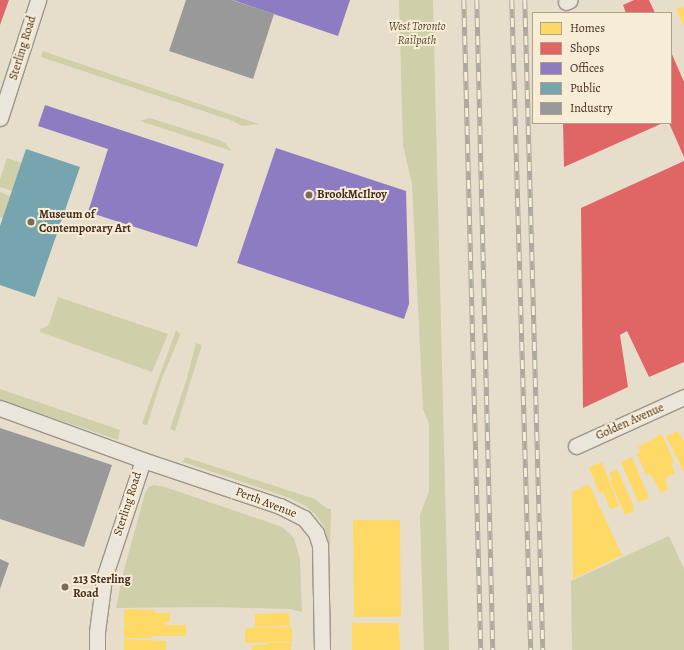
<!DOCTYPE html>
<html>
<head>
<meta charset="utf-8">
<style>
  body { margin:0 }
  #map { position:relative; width:684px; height:650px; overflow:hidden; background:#e6deca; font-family:Alegreya,serif }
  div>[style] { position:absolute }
  .green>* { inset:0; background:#cfcfaa }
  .homes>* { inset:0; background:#ffd966 }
  .shops>* { inset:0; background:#e06666 }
  .offices>* { inset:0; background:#8e7cc3 }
  .public>* { inset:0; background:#76a5af }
  .industry>* { inset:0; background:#999 }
  .roads { filter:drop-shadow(1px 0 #9d9589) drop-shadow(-1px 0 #9d9589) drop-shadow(0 1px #9d9589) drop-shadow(0 -1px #9d9589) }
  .street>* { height:15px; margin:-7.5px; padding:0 7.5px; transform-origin:7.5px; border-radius:7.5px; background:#ebe6dc }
  .rail>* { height:4.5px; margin-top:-2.25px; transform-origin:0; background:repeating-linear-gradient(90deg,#f7ecd4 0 9px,#aea89f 0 18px); box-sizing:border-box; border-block:1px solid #aea89f }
  .dots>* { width:11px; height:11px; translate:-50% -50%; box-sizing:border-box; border:2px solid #f7ecd4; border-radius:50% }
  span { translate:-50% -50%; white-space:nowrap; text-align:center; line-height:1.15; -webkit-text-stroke:4px #f7ecd4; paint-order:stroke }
  .park-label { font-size:12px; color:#5b4a35; font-style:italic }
  .street-label { font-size:12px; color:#432c1f }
  .poi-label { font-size:12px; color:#432c1f; font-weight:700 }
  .left { translate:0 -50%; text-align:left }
  .legend { position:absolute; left:532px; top:12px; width:140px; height:112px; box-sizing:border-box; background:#f7ecd4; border:1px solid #af9f8c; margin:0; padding:5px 7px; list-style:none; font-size:12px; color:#432c1f }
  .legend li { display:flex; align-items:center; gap:8px; height:20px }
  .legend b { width:20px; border:1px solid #af9f8c }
</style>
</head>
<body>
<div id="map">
  <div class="green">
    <div style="clip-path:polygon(399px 0,433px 0,449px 650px,424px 650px,420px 515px,429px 491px,429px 424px,423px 409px,412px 184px,403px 145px)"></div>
    <div style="clip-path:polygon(43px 51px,57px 56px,259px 124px,242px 126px,230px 120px,41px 57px)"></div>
    <div style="clip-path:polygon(150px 118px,219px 140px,225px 143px,232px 151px,140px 121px)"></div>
    <div style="clip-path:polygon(7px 158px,22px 163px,12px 191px,0 187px,0 179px)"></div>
    <div style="clip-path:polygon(0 192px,10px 196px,3px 218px,0 217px)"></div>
    <div style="clip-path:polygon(58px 297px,168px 334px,152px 372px,40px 332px,40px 329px,46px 327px,49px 324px)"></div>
    <div style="clip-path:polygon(176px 330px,180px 334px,179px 338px,162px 378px,147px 425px,142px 424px)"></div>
    <div style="clip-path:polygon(196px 343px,202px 345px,175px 431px,170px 429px,186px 381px)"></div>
    <div style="clip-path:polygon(0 389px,120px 430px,118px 440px,0 400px)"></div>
    <div style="clip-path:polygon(185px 457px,315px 499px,326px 508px,331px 509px,330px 550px,324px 526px,315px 514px,304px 505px,287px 497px,183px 462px)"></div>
    <div style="clip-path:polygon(154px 485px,165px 487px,265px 521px,282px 527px,288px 532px,294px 538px,300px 559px,302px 612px,290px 609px,211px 607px,116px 608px,124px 570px,145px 493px,149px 487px)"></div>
    <div style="clip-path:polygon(669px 536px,684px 569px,684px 650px,572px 650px,571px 581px)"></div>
  </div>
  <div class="homes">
    <div style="clip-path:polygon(684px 6px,684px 27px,676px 9px)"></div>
    <div style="clip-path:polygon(678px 431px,684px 441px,684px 472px,666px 436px)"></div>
    <div style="clip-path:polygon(662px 434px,674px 462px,671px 463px,675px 473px,665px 478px,668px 489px,661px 493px,650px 473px,646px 475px,637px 454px,641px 452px,638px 447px)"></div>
    <div style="clip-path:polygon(632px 457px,649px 498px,638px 502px,621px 462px)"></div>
    <div style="clip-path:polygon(602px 462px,619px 506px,610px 509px,603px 491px,599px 493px,589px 467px)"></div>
    <div style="clip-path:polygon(617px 469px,634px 507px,632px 508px,634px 511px,625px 515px,610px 480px,612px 479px,609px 473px)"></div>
    <div style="clip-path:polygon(589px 484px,622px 555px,573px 579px,572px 492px)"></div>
    <div style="clip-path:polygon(353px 520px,400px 520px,401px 617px,354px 617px)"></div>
    <div style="clip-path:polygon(129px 609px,155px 610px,155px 613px,170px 613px,170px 622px,165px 622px,165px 625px,186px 625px,186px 636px,153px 636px,150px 638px,124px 638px,124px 625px,129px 625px,124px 624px,124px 610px)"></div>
    <div style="clip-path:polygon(289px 613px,290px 626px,255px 627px,255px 614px)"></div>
    <div style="clip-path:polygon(352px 623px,399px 623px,400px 650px,352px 650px)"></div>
    <div style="clip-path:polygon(292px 627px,292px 642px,245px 643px,245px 628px)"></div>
    <div style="clip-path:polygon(124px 639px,166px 641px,166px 650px,124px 650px)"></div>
    <div style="clip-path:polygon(268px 643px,291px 643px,291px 650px,252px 650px,252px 645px,266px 645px)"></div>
  </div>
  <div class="shops">
    <div style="clip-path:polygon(0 0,9px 0,0 25px)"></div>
    <div style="clip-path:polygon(634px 0,649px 0,655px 13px,626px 13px,623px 5px)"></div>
    <div style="clip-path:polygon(671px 52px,684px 82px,684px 157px,669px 123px,671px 123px)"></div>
    <div style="clip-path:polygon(563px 123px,663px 123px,564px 167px)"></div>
    <div style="clip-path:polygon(684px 161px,684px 362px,649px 377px,627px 331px,620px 335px,628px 387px,583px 408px,581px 208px)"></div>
  </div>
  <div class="offices">
    <div style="clip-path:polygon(233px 0,350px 0,338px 36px)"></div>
    <div style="clip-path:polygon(45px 105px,224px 164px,197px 247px,88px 212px,108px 149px,38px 126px)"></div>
    <div style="clip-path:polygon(276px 148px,406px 191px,409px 304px,404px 319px,237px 263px)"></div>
  </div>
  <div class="public">
    <div style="clip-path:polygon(26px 149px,80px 167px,35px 297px,0 285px,0 226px)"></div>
  </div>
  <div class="industry">
    <div style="clip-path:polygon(186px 0,232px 0,274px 14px,253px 79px,169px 51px)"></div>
    <div style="clip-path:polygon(0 428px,112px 465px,84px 547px,0 519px)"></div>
    <div style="clip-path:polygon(0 559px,9px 563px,0 589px)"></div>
  </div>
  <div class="roads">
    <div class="street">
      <div style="left:566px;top:2px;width:4px;rotate:-27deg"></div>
      <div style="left:0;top:118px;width:124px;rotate:-72.1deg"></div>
      <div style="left:0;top:408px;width:152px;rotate:20deg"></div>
      <div style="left:143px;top:460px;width:145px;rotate:18.6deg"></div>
      <div style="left:280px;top:506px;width:27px;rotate:27deg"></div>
      <div style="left:304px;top:518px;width:19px;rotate:51deg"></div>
      <div style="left:316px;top:533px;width:13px;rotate:72deg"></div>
      <div style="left:320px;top:545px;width:105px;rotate:88.9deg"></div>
      <div style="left:576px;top:446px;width:119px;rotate:-24.4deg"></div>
      <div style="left:97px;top:650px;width:18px;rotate:-90deg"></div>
      <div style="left:97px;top:632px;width:54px;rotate:-82.6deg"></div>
      <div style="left:104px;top:578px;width:124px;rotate:-71.7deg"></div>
    </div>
  </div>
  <div class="rail">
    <div style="left:464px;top:0;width:650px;rotate:88.5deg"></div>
    <div style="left:477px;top:0;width:650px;rotate:88.59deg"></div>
    <div style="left:512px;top:0;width:650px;rotate:88.33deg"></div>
    <div style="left:525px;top:0;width:650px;rotate:88.41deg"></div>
  </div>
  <div class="dots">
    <div style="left:309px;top:195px;background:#7c6a5b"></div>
    <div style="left:31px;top:222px;background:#7c6a5b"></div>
    <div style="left:65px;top:587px;background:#7c6a5b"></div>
  </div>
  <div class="park-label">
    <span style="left:417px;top:34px">West Toronto<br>Railpath</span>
  </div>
  <div class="street-label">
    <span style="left:23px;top:48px;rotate:-73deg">Sterling Road</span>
    <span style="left:630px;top:422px;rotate:-24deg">Golden Avenue</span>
    <span style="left:266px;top:503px;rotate:21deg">Perth Avenue</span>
    <span style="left:128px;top:504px;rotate:-72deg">Sterling Road</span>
  </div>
  <div class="poi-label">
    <span class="left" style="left:317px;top:195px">BrookMcIlroy</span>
    <span class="left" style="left:39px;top:222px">Museum of<br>Contemporary Art</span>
    <span class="left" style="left:73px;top:587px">213 Sterling<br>Road</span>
  </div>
  <ul class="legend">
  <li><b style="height:11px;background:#ffd966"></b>Homes</li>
  <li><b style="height:11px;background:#e06666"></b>Shops</li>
  <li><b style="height:11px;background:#8e7cc3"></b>Offices</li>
  <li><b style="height:11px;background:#76a5af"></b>Public</li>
  <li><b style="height:11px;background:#999"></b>Industry</li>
  </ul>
</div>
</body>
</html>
